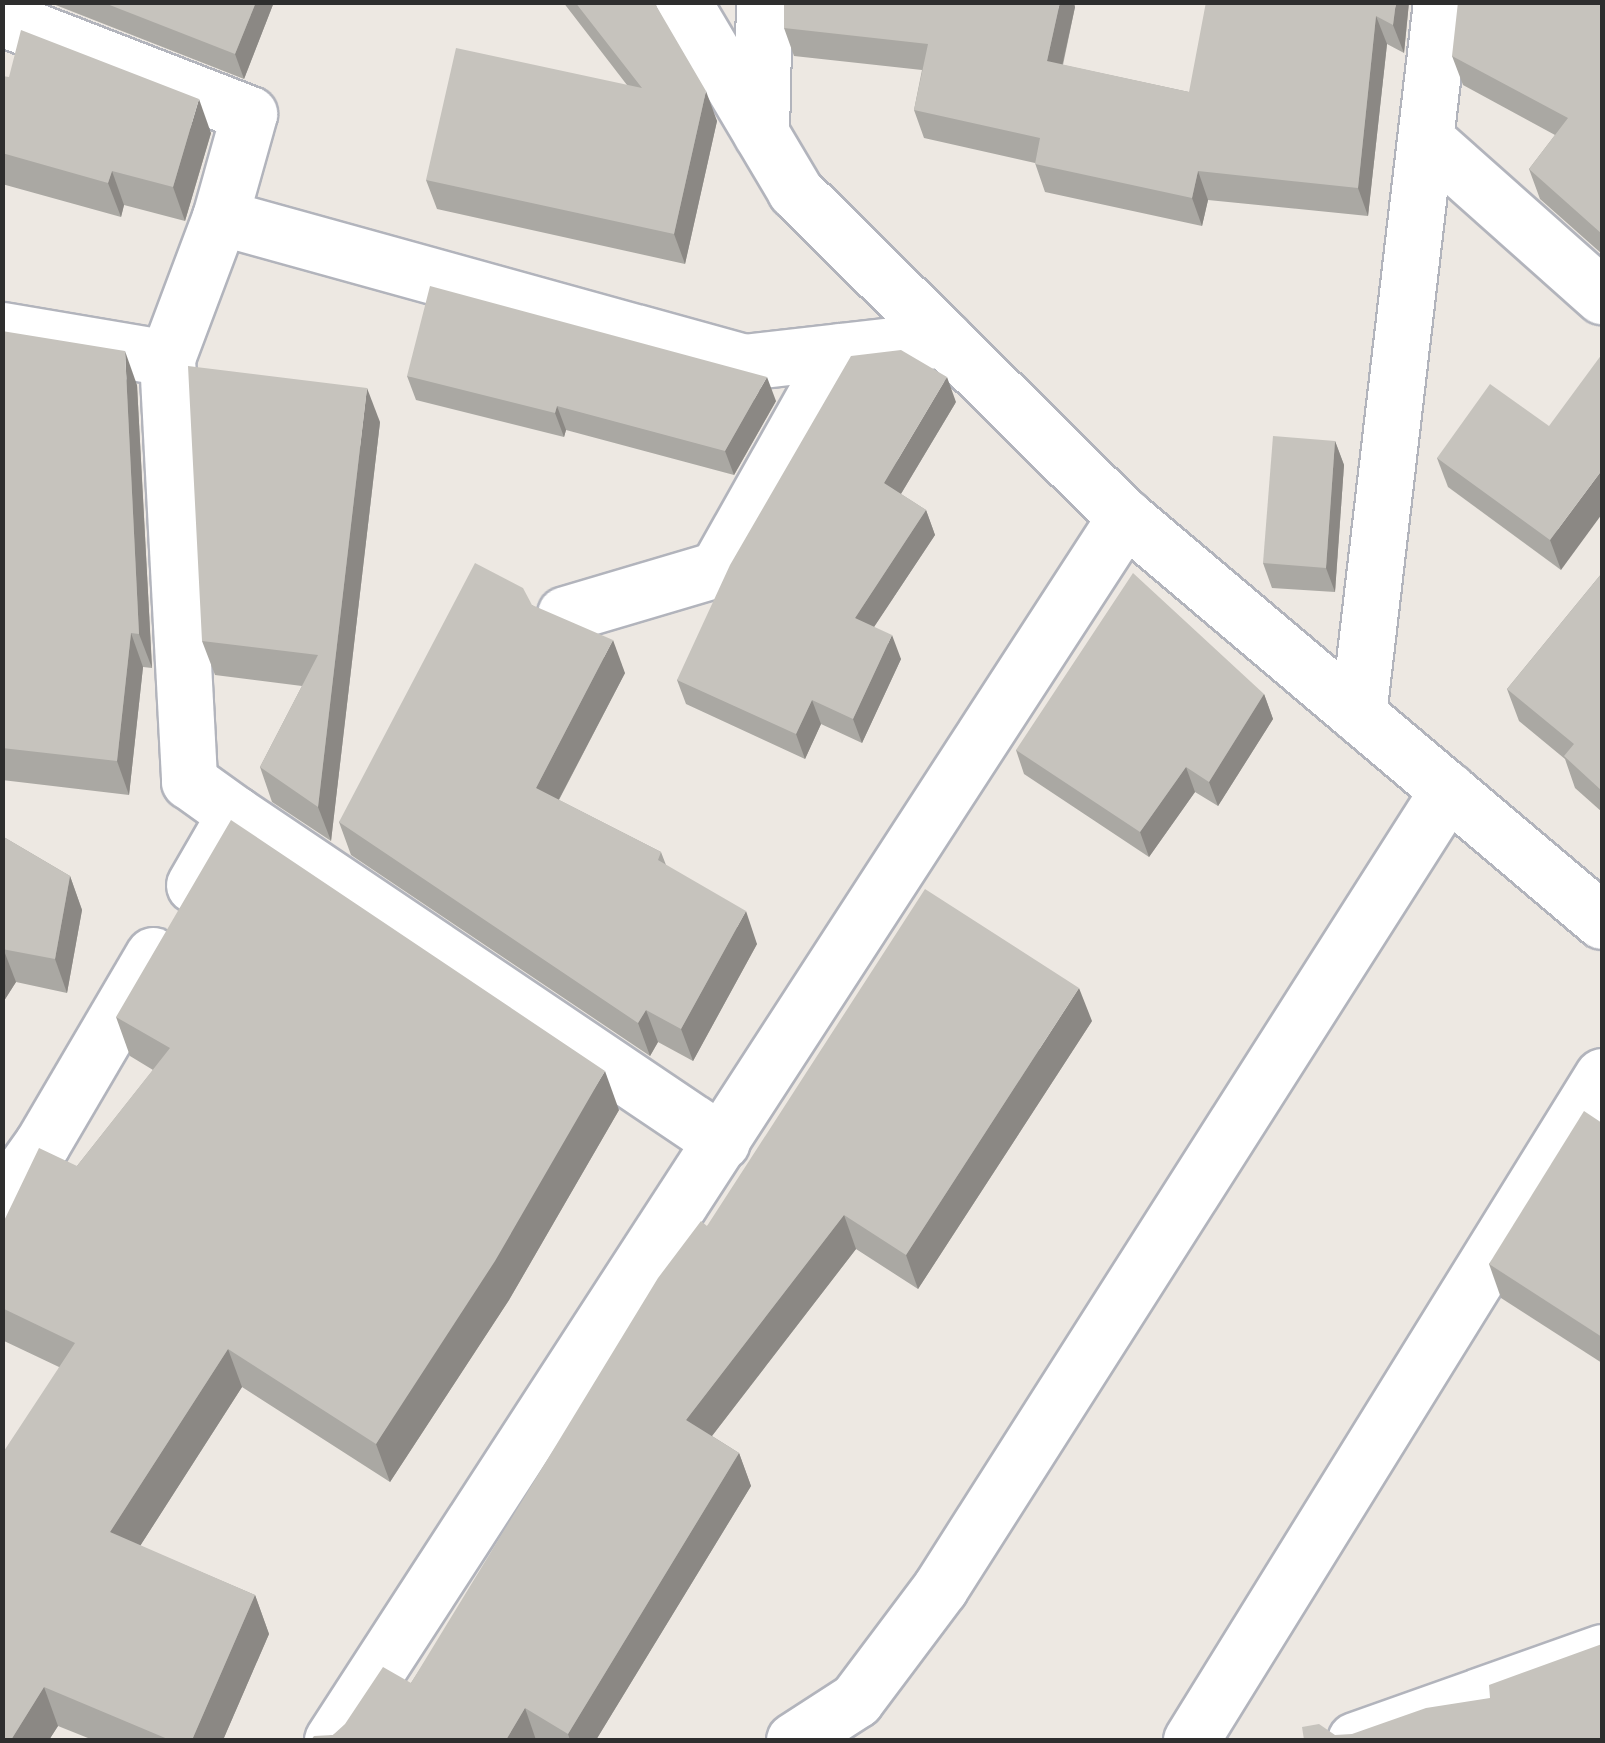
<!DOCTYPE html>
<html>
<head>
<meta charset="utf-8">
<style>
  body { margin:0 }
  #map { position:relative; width:1605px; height:1743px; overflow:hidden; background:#ede8e2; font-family:"Alegreya Sans",sans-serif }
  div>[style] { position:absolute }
  .roads { filter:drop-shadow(2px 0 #b2b4bc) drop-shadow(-2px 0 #b2b4bc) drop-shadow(0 2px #b2b4bc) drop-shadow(0 -2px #b2b4bc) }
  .minor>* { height:55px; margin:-27.5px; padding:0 27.5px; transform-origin:27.5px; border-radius:27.5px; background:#fff }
  .wall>* { inset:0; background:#aaa8a3 }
  .shaded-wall>* { inset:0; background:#8b8884 }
  .building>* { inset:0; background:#c6c3bd }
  span { translate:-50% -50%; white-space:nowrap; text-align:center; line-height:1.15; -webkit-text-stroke:10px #fff; paint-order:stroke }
  .frame { position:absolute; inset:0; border:5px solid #2e2e2e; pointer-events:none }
</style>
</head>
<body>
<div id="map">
  <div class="roads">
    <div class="minor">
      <div style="left:683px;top:2px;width:220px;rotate:59.3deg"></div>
      <div style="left:795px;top:191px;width:464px;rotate:44.7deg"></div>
      <div style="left:1125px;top:517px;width:625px;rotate:40.26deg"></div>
      <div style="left:2px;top:18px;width:265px;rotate:21.2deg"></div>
      <div style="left:249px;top:114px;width:107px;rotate:105.7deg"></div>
      <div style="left:220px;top:217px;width:544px;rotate:15.47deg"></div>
      <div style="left:744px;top:362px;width:202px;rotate:-6.5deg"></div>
      <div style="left:761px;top:133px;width:131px;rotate:-88.7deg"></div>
      <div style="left:1429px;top:142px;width:232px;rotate:41.7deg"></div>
      <div style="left:220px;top:217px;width:151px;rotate:110.6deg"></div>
      <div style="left:167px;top:358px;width:424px;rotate:87deg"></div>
      <div style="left:189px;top:781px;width:57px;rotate:35.7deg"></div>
      <div style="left:2px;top:330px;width:167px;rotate:9.6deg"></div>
      <div style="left:565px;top:614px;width:159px;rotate:-16.5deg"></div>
      <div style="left:717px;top:569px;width:250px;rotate:-60.6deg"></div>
      <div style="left:1358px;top:714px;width:717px;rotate:-83.35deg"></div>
      <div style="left:194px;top:885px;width:82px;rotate:-60deg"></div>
      <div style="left:235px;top:814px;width:587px;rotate:33.96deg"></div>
      <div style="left:2px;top:1200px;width:69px;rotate:-54.5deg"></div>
      <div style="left:42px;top:1144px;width:219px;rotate:-59.6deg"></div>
      <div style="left:332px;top:1740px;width:1458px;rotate:-57.04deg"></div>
      <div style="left:794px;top:1740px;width:74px;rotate:-32.8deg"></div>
      <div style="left:856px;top:1700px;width:140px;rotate:-53.1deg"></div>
      <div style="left:940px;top:1588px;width:946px;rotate:-57.52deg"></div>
      <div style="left:1191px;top:1740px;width:781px;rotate:-58.24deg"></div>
      <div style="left:1355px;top:1740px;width:262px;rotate:-19.6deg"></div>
    </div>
  </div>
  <div class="wall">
    <div style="clip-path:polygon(48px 2px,274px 2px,244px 79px)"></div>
    <div style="clip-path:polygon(563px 2px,654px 2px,717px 121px,685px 264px,437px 209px,426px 180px,627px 85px)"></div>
    <div style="clip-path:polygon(1409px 2px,1404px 53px,1387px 44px,1368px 216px,1208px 200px,1202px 226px,1045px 192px,1035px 163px,924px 138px,914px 110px,922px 70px,794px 56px,784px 28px,1075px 7px,1063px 65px,1189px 92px)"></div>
    <div style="clip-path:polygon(1602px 2px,1602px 254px,1540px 199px,1529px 169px,1555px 135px,1463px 85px,1452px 56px)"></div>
    <div style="clip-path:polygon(2px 76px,211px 133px,185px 221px,124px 205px,121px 217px,2px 184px)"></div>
    <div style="clip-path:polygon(2px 331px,137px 385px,152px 668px,143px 667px,129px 795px,2px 780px)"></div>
    <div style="clip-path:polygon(407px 376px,776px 401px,734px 475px,566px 430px,564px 437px,416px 400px)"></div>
    <div style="clip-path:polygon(956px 402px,901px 494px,926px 510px,935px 535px,874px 627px,901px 659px,862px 743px,821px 724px,805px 759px,686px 704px,677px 680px)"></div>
    <div style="clip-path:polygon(380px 422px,331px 841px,272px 802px,260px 767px,302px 686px,215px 675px,202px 641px)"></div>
    <div style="clip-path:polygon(1549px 426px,1561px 570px,1448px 487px,1437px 458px)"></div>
    <div style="clip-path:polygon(1335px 441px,1344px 465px,1335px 592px,1272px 588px,1263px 563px)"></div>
    <div style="clip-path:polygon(1602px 573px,1602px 812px,1575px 788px,1565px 759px,1519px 721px,1507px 689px)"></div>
    <div style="clip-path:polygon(532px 605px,625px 673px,559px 800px,661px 852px,666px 865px,757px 944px,693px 1061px,658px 1042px,650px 1056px,351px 855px,339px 822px)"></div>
    <div style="clip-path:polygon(1264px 694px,1273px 719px,1218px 806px,1195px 792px,1149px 857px,1024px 774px,1016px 750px)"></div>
    <div style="clip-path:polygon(2px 836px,70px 876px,82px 910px,67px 993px,16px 982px,2px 1004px)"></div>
    <div style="clip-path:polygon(116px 1017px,619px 1110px,509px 1300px,390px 1482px,242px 1387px,140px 1546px,255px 1595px,269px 1634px,223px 1740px,93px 1740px,58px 1726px,49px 1740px,2px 1740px,59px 1367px,2px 1340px,2px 1225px,77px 1166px,153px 1070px,130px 1056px)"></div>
    <div style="clip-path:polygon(1092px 1021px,918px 1289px,856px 1249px,712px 1436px,739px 1453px,751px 1486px,596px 1740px,311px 1740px,333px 1735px,411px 1683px,707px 1226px)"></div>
    <div style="clip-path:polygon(1602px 1123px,1602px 1363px,1501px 1298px,1489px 1264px)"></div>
  </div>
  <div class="shaded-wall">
    <div style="clip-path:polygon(256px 2px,274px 2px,244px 79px,235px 54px)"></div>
    <div style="clip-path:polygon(1060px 2px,1074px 2px,1075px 7px,1057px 89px,1047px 61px)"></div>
    <div style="clip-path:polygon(1396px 2px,1409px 2px,1404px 53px,1393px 25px)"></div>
    <div style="clip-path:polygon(1376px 16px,1387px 44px,1368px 216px,1358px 188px)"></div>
    <div style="clip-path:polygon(706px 91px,717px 121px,685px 264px,674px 234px)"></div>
    <div style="clip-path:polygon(199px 99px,211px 133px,185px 221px,173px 187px)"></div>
    <div style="clip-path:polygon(112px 171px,124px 205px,121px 217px,108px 183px)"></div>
    <div style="clip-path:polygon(1198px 171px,1208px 200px,1202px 226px,1192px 198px)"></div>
    <div style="clip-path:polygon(125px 351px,137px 385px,152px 668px,139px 634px)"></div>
    <div style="clip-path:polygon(767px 377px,776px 401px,734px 475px,725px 451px)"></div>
    <div style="clip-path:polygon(947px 377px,956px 402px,893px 507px,884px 483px)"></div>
    <div style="clip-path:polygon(367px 388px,380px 422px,331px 841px,318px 807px)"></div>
    <div style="clip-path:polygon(557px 406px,566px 430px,564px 437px,555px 413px)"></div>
    <div style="clip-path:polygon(1335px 441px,1344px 465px,1335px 592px,1326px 568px)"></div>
    <div style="clip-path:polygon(1602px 470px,1602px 514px,1561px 570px,1550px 540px)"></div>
    <div style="clip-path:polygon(926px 510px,935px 535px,864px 642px,855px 618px)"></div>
    <div style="clip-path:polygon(131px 633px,143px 667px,129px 795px,117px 761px)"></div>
    <div style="clip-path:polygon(892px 635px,901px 659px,862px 743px,853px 719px)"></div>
    <div style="clip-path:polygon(613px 640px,625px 673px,548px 820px,536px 788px)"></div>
    <div style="clip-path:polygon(1264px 694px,1273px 719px,1218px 806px,1209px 782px)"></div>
    <div style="clip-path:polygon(812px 700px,821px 724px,805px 759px,796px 734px)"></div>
    <div style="clip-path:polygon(1186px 767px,1195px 792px,1149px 857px,1140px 832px)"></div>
    <div style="clip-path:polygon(70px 876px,82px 910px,67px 993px,55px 959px)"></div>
    <div style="clip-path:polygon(746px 911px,757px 944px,693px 1061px,681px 1029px)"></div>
    <div style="clip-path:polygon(3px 948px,16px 982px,2px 1004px,2px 949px)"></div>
    <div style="clip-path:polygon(1079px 988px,1092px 1021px,918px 1289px,906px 1255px)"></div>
    <div style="clip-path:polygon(646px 1010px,658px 1042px,650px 1056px,638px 1023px)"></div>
    <div style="clip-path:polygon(605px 1071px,619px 1110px,509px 1300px,390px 1482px,376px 1444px)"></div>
    <div style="clip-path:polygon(844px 1215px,856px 1249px,698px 1454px,686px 1420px)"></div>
    <div style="clip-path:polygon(228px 1349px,242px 1387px,124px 1571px,110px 1532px)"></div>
    <div style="clip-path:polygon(739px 1453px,751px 1486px,596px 1740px,570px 1740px,568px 1734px)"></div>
    <div style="clip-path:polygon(255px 1595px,269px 1634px,223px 1740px,192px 1740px)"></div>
    <div style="clip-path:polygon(44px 1687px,58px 1726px,49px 1740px,11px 1740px)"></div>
    <div style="clip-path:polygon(525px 1708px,536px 1740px,506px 1740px)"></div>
  </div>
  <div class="building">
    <div style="clip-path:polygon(102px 2px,256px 2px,235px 54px)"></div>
    <div style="clip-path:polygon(575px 2px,654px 2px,706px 91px,674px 234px,426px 180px,456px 48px,642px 88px)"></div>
    <div style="clip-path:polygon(784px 2px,1060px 2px,1047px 61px,1189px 92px,1206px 2px,1396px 2px,1393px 25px,1376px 16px,1358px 188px,1198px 171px,1192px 198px,1035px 164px,1040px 138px,914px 110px,928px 44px,784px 28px)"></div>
    <div style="clip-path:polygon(1458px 2px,1602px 2px,1602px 234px,1529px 169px,1568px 118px,1452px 56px)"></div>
    <div style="clip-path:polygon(21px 30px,199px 99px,173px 187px,112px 171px,108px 183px,2px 153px,2px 76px,9px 77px)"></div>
    <div style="clip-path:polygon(430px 286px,767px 377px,725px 451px,557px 406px,555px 413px,407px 376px)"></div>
    <div style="clip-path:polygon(2px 331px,125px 351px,139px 634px,131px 633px,117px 761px,2px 748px)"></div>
    <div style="clip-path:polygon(901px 350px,947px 377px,884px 483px,926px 510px,855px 618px,892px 635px,853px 719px,812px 700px,796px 734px,677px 680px,730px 565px,851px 356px)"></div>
    <div style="clip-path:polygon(1602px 354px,1602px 470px,1550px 540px,1437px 458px,1490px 384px,1549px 426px)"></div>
    <div style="clip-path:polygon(188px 366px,367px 388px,318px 807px,260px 767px,318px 655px,202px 641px)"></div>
    <div style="clip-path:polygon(1273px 436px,1335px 441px,1326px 568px,1263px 563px)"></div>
    <div style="clip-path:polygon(475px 563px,523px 588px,532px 605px,613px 640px,536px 788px,661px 852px,658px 860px,746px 911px,681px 1029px,646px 1010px,638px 1023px,339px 822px)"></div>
    <div style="clip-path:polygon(1133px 573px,1264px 694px,1209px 782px,1186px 767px,1140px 832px,1016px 750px)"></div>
    <div style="clip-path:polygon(1602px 573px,1602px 791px,1564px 756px,1574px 744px,1507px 689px)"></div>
    <div style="clip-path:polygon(231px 820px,605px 1071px,495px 1261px,376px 1444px,228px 1349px,110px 1532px,255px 1595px,192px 1740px,170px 1740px,44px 1687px,11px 1740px,2px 1740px,2px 1454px,75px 1343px,2px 1308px,2px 1225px,39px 1148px,77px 1166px,170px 1048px,116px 1017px)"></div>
    <div style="clip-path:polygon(2px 836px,70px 876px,55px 959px,2px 949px)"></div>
    <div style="clip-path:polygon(925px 889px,1079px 988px,906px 1255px,844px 1215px,686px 1420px,739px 1453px,568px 1734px,525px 1708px,506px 1740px,311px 1740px,314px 1736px,333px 1735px,345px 1724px,383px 1667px,411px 1683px,658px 1278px,701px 1221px,707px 1226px)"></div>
    <div style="clip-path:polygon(1584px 1111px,1602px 1123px,1602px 1337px,1489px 1264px)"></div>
    <div style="clip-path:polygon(1602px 1644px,1602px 1740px,1304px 1740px,1302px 1727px,1319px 1724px,1335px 1735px,1352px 1734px,1426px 1708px,1490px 1698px,1489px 1685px)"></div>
  </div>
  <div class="frame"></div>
</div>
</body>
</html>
